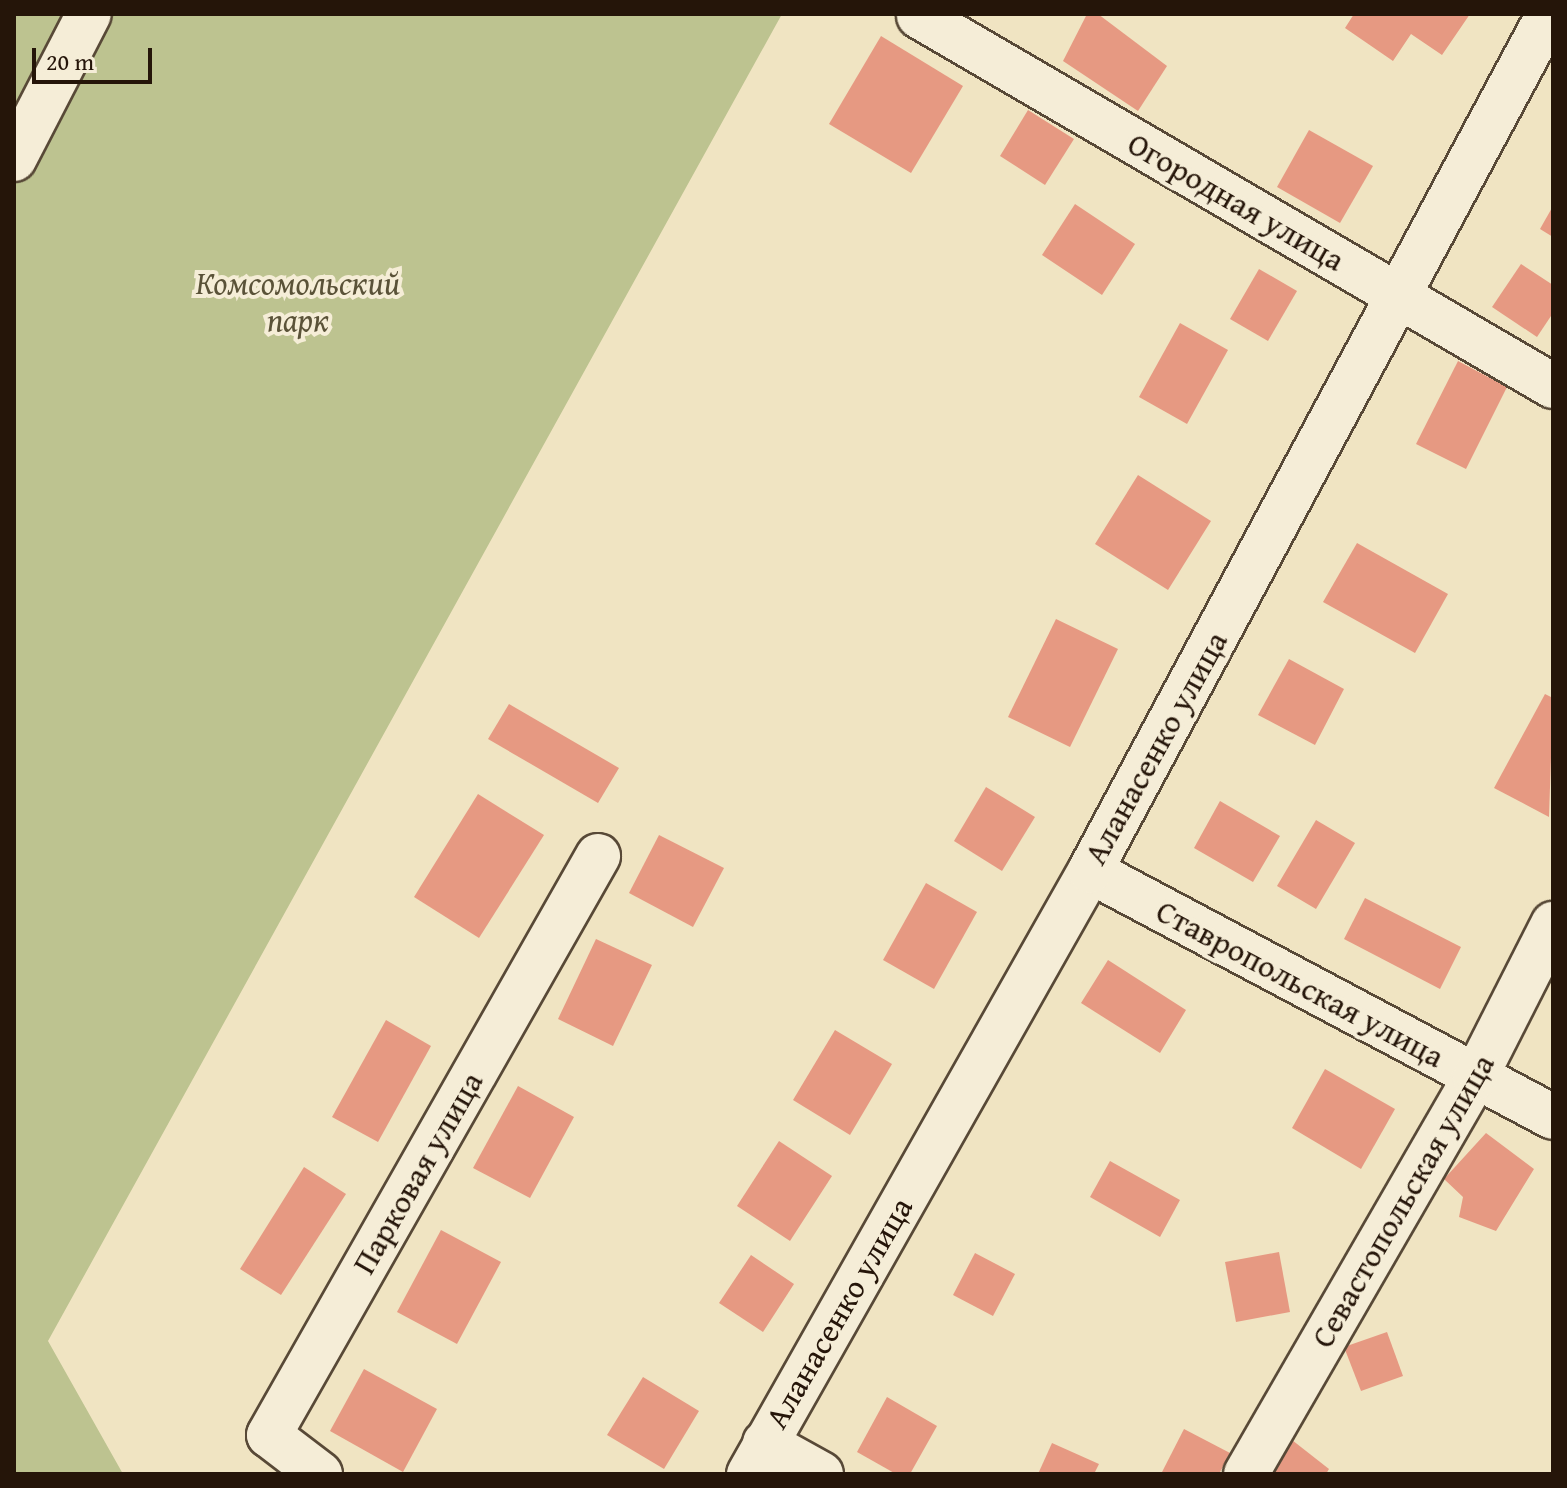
<!DOCTYPE html>
<html>
<head>
<meta charset="utf-8">
<style>
  body { margin:0 }
  #map { position:relative; width:1567px; height:1488px; overflow:hidden; background:#f0e4c2; font-family:"Gentium Book Plus",serif }
  div>[style] { position:absolute }
  .green>* { inset:0; background:#bdc390 }
  .building>* { inset:0; background:#e69982 }
  .roads { filter:drop-shadow(2px 0 #584937) drop-shadow(-2px 0 #584937) drop-shadow(0 2px #584937) drop-shadow(0 -2px #584937) }
  .minor>* { height:44px; margin:-22px; padding:0 22px; transform-origin:22px; border-radius:22px; background:#f5edd7 }
  span { translate:-50% -50%; white-space:nowrap; text-align:center; line-height:1.15; -webkit-text-stroke:8px #f5edd7; paint-order:stroke }
  .street-label { font-size:32px; color:#251509 }
  .park-label { font-size:32px; color:#5a5238; font-style:italic }
  .frame { position:absolute; inset:0; border:16px solid #251509; pointer-events:none }
  .scale { position:absolute; left:32px; top:48px; width:120px; height:36px; box-sizing:border-box; border:4px solid #251509; border-top:0; padding-left:10px; font-size:24px; line-height:28px; white-space:nowrap; color:#251509; -webkit-text-stroke:6px #f5edd7; paint-order:stroke }
</style>
</head>
<body>
<div id="map">
  <div class="green">
    <div style="clip-path:polygon(14px 14px,782px 14px,48px 1341px,123px 1474px,14px 1474px)"></div>
  </div>
  <div class="building">
    <div style="clip-path:polygon(1087px 14px,1098px 14px,1167px 66px,1138px 111px,1063px 61px)"></div>
    <div style="clip-path:polygon(1354px 14px,1470px 14px,1442px 55px,1411px 34px,1393px 61px,1345px 28px)"></div>
    <div style="clip-path:polygon(881px 36px,963px 86px,911px 173px,829px 124px)"></div>
    <div style="clip-path:polygon(1028px 110px,1074px 139px,1045px 185px,1000px 156px)"></div>
    <div style="clip-path:polygon(1309px 130px,1373px 166px,1340px 223px,1277px 187px)"></div>
    <div style="clip-path:polygon(1075px 204px,1135px 244px,1102px 295px,1042px 255px)"></div>
    <div style="clip-path:polygon(1553px 206px,1553px 237px,1540px 229px)"></div>
    <div style="clip-path:polygon(1521px 264px,1553px 285px,1553px 313px,1537px 337px,1492px 307px)"></div>
    <div style="clip-path:polygon(1259px 269px,1297px 291px,1268px 341px,1230px 319px)"></div>
    <div style="clip-path:polygon(1180px 323px,1228px 350px,1187px 424px,1139px 397px)"></div>
    <div style="clip-path:polygon(1458px 361px,1507px 387px,1466px 469px,1416px 444px)"></div>
    <div style="clip-path:polygon(1138px 475px,1211px 521px,1168px 590px,1095px 544px)"></div>
    <div style="clip-path:polygon(1357px 543px,1448px 594px,1415px 653px,1323px 602px)"></div>
    <div style="clip-path:polygon(1056px 619px,1118px 649px,1070px 747px,1008px 717px)"></div>
    <div style="clip-path:polygon(1289px 659px,1344px 689px,1315px 745px,1258px 715px)"></div>
    <div style="clip-path:polygon(1545px 694px,1553px 698px,1549px 817px,1494px 788px)"></div>
    <div style="clip-path:polygon(509px 704px,619px 768px,598px 803px,488px 739px)"></div>
    <div style="clip-path:polygon(986px 787px,1035px 817px,1002px 871px,954px 841px)"></div>
    <div style="clip-path:polygon(478px 794px,544px 835px,479px 938px,414px 897px)"></div>
    <div style="clip-path:polygon(1220px 801px,1280px 836px,1253px 882px,1194px 848px)"></div>
    <div style="clip-path:polygon(1316px 820px,1355px 843px,1316px 909px,1277px 886px)"></div>
    <div style="clip-path:polygon(659px 835px,724px 868px,693px 927px,629px 893px)"></div>
    <div style="clip-path:polygon(926px 883px,977px 912px,934px 989px,883px 960px)"></div>
    <div style="clip-path:polygon(1365px 898px,1461px 947px,1440px 989px,1344px 939px)"></div>
    <div style="clip-path:polygon(596px 939px,652px 965px,613px 1046px,558px 1019px)"></div>
    <div style="clip-path:polygon(1108px 960px,1186px 1010px,1160px 1053px,1081px 1003px)"></div>
    <div style="clip-path:polygon(386px 1020px,431px 1046px,378px 1142px,332px 1117px)"></div>
    <div style="clip-path:polygon(835px 1030px,892px 1064px,850px 1135px,793px 1100px)"></div>
    <div style="clip-path:polygon(1325px 1069px,1395px 1109px,1361px 1169px,1292px 1128px)"></div>
    <div style="clip-path:polygon(518px 1086px,574px 1117px,530px 1198px,473px 1168px)"></div>
    <div style="clip-path:polygon(1486px 1133px,1534px 1169px,1496px 1231px,1459px 1217px,1463px 1197px,1444px 1179px)"></div>
    <div style="clip-path:polygon(779px 1141px,832px 1176px,790px 1241px,737px 1206px)"></div>
    <div style="clip-path:polygon(1110px 1161px,1180px 1200px,1160px 1237px,1090px 1197px)"></div>
    <div style="clip-path:polygon(304px 1167px,346px 1194px,281px 1295px,240px 1269px)"></div>
    <div style="clip-path:polygon(441px 1230px,501px 1262px,457px 1344px,397px 1312px)"></div>
    <div style="clip-path:polygon(1279px 1252px,1290px 1312px,1236px 1322px,1225px 1262px)"></div>
    <div style="clip-path:polygon(975px 1253px,1015px 1274px,993px 1316px,953px 1295px)"></div>
    <div style="clip-path:polygon(751px 1255px,794px 1284px,763px 1332px,719px 1303px)"></div>
    <div style="clip-path:polygon(1387px 1332px,1403px 1376px,1361px 1391px,1344px 1347px)"></div>
    <div style="clip-path:polygon(364px 1369px,437px 1409px,403px 1472px,330px 1431px)"></div>
    <div style="clip-path:polygon(643px 1377px,699px 1411px,664px 1469px,607px 1435px)"></div>
    <div style="clip-path:polygon(887px 1397px,937px 1426px,910px 1474px,896px 1474px,857px 1452px)"></div>
    <div style="clip-path:polygon(1184px 1429px,1230px 1453px,1219px 1474px,1161px 1474px)"></div>
    <div style="clip-path:polygon(1292px 1440px,1329px 1469px,1326px 1474px,1267px 1474px)"></div>
    <div style="clip-path:polygon(1052px 1443px,1099px 1464px,1094px 1474px,1038px 1474px)"></div>
  </div>
  <div class="roads">
    <div class="minor">
      <div style="left:919px;top:16px;width:734px;rotate:30.27deg"></div>
      <div style="left:14px;top:159px;width:163px;rotate:-62.7deg"></div>
      <div style="left:1090px;top:871px;width:524px;rotate:27.98deg"></div>
      <div style="left:765px;top:1443px;width:64px;rotate:29deg"></div>
      <div style="left:320px;top:1474px;width:64px;rotate:-142.6deg"></div>
      <div style="left:269px;top:1435px;width:666px;rotate:-60.39deg"></div>
      <div style="left:749px;top:1474px;width:693px;rotate:-60.51deg"></div>
      <div style="left:1090px;top:871px;width:972px;rotate:-61.83deg"></div>
      <div style="left:1246px;top:1474px;width:457px;rotate:-60deg"></div>
      <div style="left:1475px;top:1078px;width:173px;rotate:-63.1deg"></div>
    </div>
  </div>
  <div class="street-label">
    <span style="left:1236px;top:202px;rotate:30deg">Огородная улица</span>
    <span style="left:1156px;top:748px;rotate:-61deg">Аланасенко улица</span>
    <span style="left:1300px;top:984px;rotate:28deg">Ставропольская улица</span>
    <span style="left:418px;top:1173px;rotate:-60deg">Парковая улица</span>
    <span style="left:1403px;top:1201px;rotate:-60deg">Севастопольская улица</span>
    <span style="left:839px;top:1313px;rotate:-60deg">Аланасенко улица</span>
  </div>
  <div class="park-label">
    <span style="left:298px;top:302px">Комсомольский<br>парк</span>
  </div>
  <div class="frame"></div>
  <div class="scale">20 m</div>
</div>
</body>
</html>
